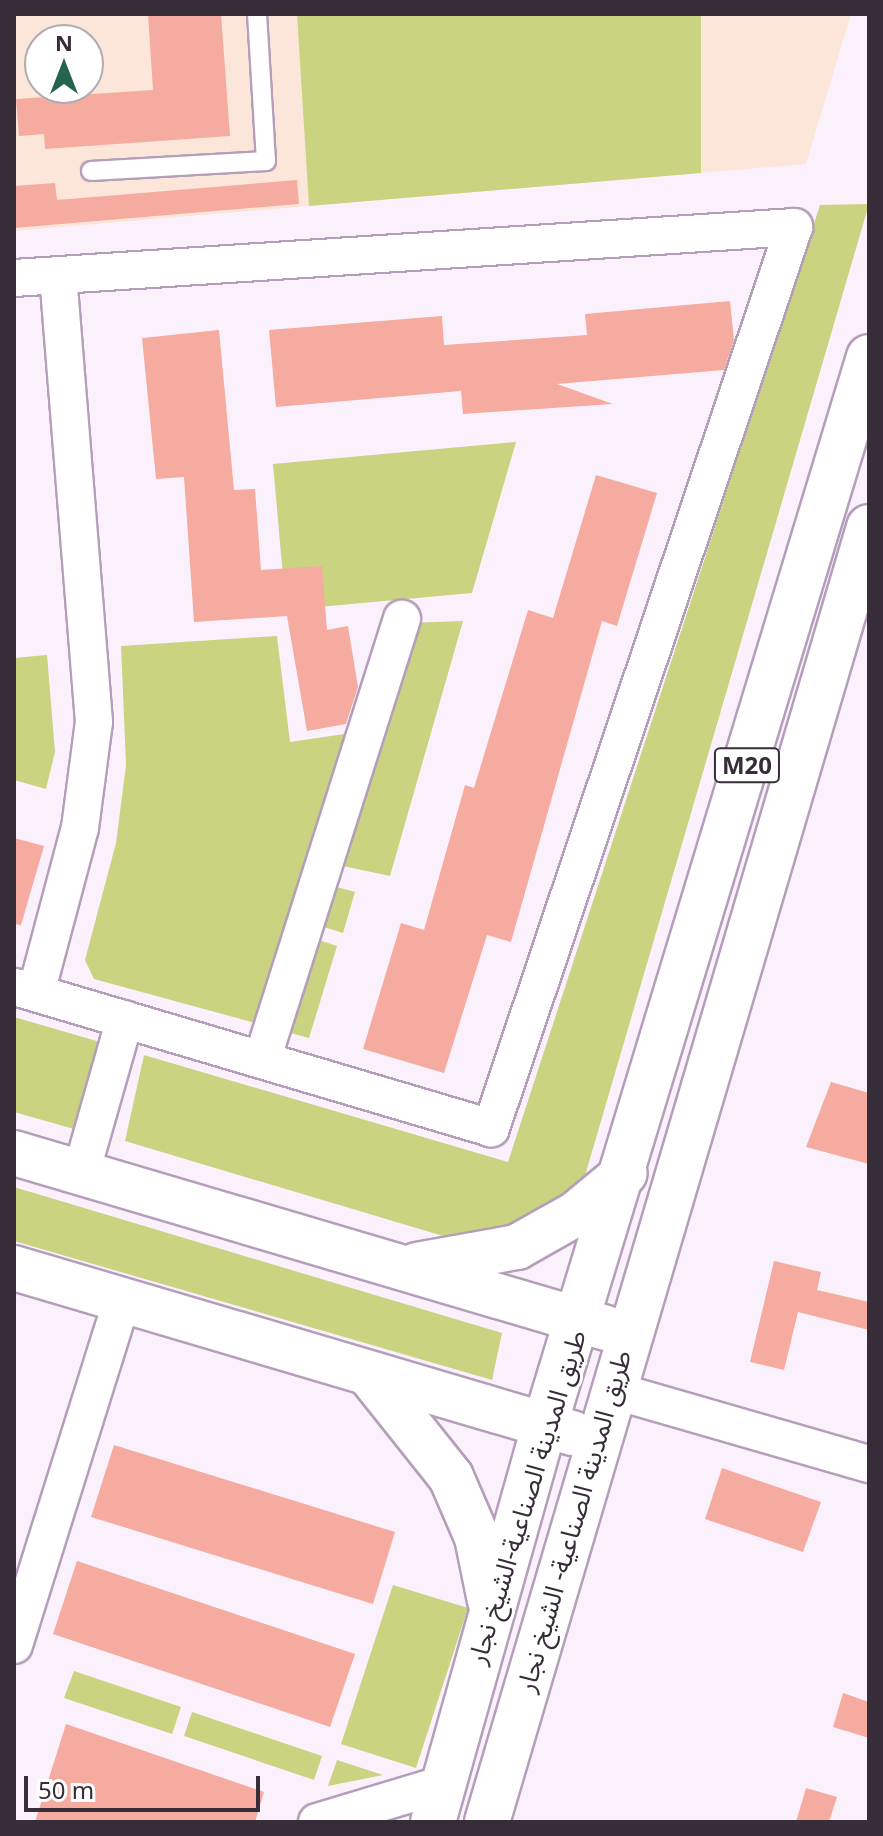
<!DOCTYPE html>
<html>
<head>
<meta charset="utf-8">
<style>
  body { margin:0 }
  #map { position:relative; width:883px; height:1836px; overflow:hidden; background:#fbf1fd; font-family:"Noto Sans","Noto Sans Arabic",sans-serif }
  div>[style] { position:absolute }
  .education>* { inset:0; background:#fce6d9 }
  .green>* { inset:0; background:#c9d380 }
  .building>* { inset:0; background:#f5aba0 }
  .roads { filter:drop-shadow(2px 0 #b59eba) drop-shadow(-2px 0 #b59eba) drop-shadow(0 2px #b59eba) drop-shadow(0 -2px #b59eba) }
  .lane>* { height:18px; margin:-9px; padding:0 9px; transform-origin:9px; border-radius:9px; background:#fff }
  .street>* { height:36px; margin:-18px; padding:0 18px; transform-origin:18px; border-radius:18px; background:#fff }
  .primary>* { height:44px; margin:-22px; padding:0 22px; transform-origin:22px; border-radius:22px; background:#fff }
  span { translate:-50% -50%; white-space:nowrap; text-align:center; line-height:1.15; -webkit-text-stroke:6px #fff; paint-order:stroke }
  .shield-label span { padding:2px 6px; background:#fff; border:2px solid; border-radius:6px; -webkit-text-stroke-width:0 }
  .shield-label { font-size:24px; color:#372d39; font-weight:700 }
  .street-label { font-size:26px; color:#372d39 }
  .frame { position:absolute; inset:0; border:16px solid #372d39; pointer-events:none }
  .north { position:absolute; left:24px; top:24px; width:80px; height:80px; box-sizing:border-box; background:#fff; border:2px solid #afabb0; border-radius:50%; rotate:0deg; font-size:22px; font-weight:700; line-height:32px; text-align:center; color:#372d39 }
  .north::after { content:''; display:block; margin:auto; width:28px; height:36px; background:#236350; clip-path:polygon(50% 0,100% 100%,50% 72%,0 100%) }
  .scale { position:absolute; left:24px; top:1776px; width:236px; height:36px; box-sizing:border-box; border:4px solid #372d39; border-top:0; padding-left:10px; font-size:24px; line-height:28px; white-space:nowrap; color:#372d39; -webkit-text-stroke:6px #fff; paint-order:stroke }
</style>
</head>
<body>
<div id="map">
  <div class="education">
    <div style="clip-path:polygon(evenodd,14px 14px,851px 14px,806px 164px,14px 231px,14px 14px,40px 40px,88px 40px,88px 88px,40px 88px,40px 40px)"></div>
  </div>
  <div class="green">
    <div style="clip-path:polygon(297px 14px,701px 14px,701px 173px,309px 206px)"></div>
    <div style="clip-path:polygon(869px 204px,575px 1210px,519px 1232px,443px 1236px,125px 1141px,144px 1055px,508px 1162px,820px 205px)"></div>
    <div style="clip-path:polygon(516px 442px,472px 593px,286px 610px,273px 464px)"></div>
    <div style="clip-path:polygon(463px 621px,390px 876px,338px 865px,409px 623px)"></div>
    <div style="clip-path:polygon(277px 636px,290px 742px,351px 733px,259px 1024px,94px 979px,85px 960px,116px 843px,126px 765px,121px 646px)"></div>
    <div style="clip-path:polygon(47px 655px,55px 752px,46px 789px,14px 780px,14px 658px)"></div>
    <div style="clip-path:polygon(333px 886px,355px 892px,343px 933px,321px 926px)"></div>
    <div style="clip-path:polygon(316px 939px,337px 946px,309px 1038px,287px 1032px)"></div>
    <div style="clip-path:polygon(14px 1017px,100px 1042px,74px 1129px,14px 1112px)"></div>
    <div style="clip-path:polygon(14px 1187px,502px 1333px,492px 1380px,14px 1241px)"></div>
    <div style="clip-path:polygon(393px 1585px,468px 1608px,416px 1768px,341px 1744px)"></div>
    <div style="clip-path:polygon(74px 1671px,181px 1707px,172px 1734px,64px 1698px)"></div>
    <div style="clip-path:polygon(192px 1712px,322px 1756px,314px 1780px,184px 1736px)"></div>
    <div style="clip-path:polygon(337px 1760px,383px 1775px,328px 1786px)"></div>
  </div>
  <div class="building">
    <div style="clip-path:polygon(148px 14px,221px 14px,230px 136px,45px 149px,44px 134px,19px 136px,16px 99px,153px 90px)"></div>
    <div style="clip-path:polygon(297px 180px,299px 204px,14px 228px,14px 186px,55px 183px,57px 200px)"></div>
    <div style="clip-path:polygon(730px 301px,734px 340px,724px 370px,557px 384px,613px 404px,463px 414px,461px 391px,276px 407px,269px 330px,442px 316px,444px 345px,587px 335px,585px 314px)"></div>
    <div style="clip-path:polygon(219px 330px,234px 490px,255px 489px,261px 570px,322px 566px,327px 630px,348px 626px,358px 687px,346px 724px,307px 731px,287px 616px,194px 622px,184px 477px,156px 479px,142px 338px)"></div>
    <div style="clip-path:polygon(596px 475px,657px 493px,617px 626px,602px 621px,511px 942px,487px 935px,444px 1073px,363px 1049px,401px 923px,424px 930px,465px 785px,474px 788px,528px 610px,553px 618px)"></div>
    <div style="clip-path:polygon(14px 838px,44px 846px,21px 925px,14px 924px)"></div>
    <div style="clip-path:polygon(831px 1082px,869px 1093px,869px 1164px,806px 1147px)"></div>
    <div style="clip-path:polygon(774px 1261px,821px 1272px,817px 1290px,869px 1302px,869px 1330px,798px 1312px,784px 1370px,750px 1362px)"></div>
    <div style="clip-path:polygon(114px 1445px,395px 1532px,373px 1604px,91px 1517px)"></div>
    <div style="clip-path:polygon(722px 1468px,821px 1502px,803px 1552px,705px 1519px)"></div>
    <div style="clip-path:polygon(77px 1561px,355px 1654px,330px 1727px,53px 1634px)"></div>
    <div style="clip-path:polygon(843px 1693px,869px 1702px,869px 1738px,833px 1727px)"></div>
    <div style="clip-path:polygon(66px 1724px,264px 1792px,255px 1822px,35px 1822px)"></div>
    <div style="clip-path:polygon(806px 1788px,837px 1797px,829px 1822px,796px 1822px)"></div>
  </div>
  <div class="roads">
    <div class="lane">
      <div style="left:91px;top:171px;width:175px;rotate:-3.3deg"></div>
      <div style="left:266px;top:161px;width:147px;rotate:-93.5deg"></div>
    </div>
    <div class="street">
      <div style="left:14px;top:278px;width:782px;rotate:-3.74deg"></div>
      <div style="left:794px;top:227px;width:951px;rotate:108.59deg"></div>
      <div style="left:491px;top:1128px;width:497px;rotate:-163.5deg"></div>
      <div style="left:36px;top:993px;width:171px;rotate:-75.1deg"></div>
      <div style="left:80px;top:828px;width:107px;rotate:-82.5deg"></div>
      <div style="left:94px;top:722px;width:448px;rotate:-94.6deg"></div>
      <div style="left:262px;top:1060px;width:463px;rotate:-72.4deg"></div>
      <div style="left:81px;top:1173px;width:160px;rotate:-74.1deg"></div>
      <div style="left:612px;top:1390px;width:267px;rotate:16.1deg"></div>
      <div style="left:14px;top:1645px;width:362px;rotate:-72.6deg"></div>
      <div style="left:317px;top:1822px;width:133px;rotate:-16.7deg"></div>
    </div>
    <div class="primary">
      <div style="left:14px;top:1153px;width:617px;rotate:16.47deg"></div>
      <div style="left:417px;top:1265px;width:102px;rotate:-10.2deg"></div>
      <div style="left:517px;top:1247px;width:69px;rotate:-29.5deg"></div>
      <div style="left:577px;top:1213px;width:62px;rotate:-39.8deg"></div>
      <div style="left:14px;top:1268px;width:582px;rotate:16.47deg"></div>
      <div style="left:369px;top:1374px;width:132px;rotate:51.5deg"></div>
      <div style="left:451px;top:1477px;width:65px;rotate:66.6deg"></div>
      <div style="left:477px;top:1537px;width:65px;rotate:78.5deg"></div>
      <div style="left:433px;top:1822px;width:413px;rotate:-74.3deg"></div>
      <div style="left:545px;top:1424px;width:1115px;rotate:-73.11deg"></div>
      <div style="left:487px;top:1822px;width:1350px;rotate:-73.56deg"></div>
    </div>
  </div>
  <div class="shield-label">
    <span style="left:747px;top:765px">M20</span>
  </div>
  <div class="street-label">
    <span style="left:527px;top:1497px;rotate:-73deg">طريق المدينة الصناعية-الشيخ نجار</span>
    <span style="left:574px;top:1521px;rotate:-74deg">طريق المدينة الصناعية- الشيخ نجار</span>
  </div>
  <div class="frame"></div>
  <div class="north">N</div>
  <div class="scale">50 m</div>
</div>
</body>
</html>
